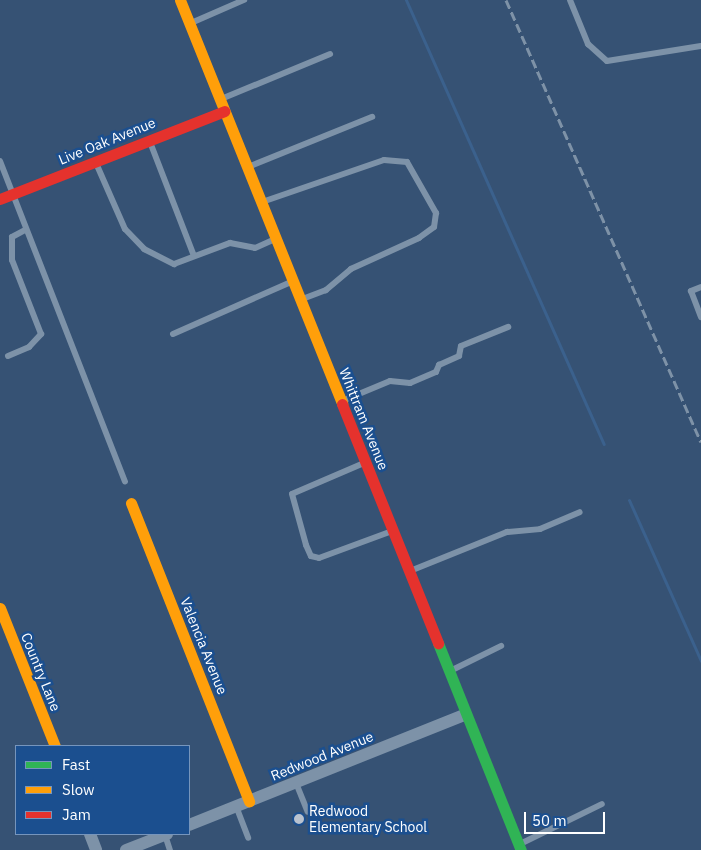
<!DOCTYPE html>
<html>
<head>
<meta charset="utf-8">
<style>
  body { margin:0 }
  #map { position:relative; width:701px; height:850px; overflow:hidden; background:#365274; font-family:"IBM Plex Sans",sans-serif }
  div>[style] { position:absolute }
  .stream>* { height:3px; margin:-1.5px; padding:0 1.5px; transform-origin:1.5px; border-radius:1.5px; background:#3b618d }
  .lane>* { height:6px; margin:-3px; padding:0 3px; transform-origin:3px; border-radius:3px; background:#7d92a8 }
  .street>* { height:12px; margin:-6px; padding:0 6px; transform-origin:6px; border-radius:6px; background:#7d92a8 }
  .fast>* { height:11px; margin:-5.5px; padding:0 5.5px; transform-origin:5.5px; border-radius:5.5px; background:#30b455 }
  .slow>* { height:11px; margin:-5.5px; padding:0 5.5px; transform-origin:5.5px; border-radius:5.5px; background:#ff9f0a }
  .jam>* { height:11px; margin:-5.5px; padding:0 5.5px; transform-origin:5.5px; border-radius:5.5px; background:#e5322d }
  .rail>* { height:3px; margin-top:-1.5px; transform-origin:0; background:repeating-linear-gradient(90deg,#7e92a7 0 9px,transparent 0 13px) }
  .dots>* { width:14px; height:14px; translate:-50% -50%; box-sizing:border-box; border:2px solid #1b4f8f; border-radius:50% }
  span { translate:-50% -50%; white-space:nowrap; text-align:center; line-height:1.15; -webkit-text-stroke:5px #1b4f8f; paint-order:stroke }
  .street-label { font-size:14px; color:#fff }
  .poi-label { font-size:14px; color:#fff }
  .left { translate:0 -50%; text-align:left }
  .legend { position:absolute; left:15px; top:745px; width:175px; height:90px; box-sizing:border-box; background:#1b4f8f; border:1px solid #7695bc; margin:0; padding:6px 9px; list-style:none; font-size:15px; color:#fff }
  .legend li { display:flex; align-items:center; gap:10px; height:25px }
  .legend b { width:25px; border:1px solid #7695bc }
  .scale { position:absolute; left:524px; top:812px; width:81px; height:22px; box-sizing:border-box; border:2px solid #fff; border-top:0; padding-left:6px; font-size:15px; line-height:18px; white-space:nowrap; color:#fff; -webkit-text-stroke:4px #1b4f8f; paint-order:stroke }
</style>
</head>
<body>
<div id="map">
  <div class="stream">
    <div style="left:406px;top:0;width:486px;rotate:66deg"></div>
    <div style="left:629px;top:500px;width:176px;rotate:65.9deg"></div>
  </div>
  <div class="lane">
    <div style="left:570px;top:0;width:48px;rotate:67.8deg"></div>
    <div style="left:588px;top:44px;width:25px;rotate:42deg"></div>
    <div style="left:607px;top:61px;width:95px;rotate:-9.1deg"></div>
    <div style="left:191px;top:23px;width:58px;rotate:-23.5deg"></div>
    <div style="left:221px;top:99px;width:118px;rotate:-22.4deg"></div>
    <div style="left:150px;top:142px;width:122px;rotate:68.9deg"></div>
    <div style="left:0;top:161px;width:344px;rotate:68.7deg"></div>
    <div style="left:96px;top:163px;width:72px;rotate:66.3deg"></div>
    <div style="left:125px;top:229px;width:28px;rotate:46deg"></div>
    <div style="left:144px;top:249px;width:34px;rotate:27deg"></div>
    <div style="left:174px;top:264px;width:60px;rotate:-20.6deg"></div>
    <div style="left:230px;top:243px;width:25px;rotate:11deg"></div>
    <div style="left:255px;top:248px;width:22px;rotate:-24deg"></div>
    <div style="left:248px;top:167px;width:134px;rotate:-22deg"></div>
    <div style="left:262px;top:202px;width:129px;rotate:-19deg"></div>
    <div style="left:384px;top:160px;width:23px;rotate:5deg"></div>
    <div style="left:407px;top:162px;width:59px;rotate:60.4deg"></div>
    <div style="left:436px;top:213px;width:14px;rotate:98deg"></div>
    <div style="left:434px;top:227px;width:19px;rotate:144deg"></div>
    <div style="left:419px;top:238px;width:75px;rotate:155.5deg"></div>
    <div style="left:351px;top:269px;width:33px;rotate:140deg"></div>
    <div style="left:326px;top:290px;width:26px;rotate:159deg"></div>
    <div style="left:701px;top:287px;width:11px;rotate:158deg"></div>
    <div style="left:691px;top:291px;width:28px;rotate:69deg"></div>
    <div style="left:173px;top:334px;width:129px;rotate:-23.8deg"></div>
    <div style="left:8px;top:356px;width:23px;rotate:-23deg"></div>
    <div style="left:29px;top:347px;width:18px;rotate:-47deg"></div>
    <div style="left:41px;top:334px;width:79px;rotate:-111.4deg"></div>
    <div style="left:12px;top:260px;width:23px;rotate:-90deg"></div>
    <div style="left:12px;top:237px;width:15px;rotate:-28deg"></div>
    <div style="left:342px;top:401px;width:52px;rotate:-22.6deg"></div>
    <div style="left:390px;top:381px;width:20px;rotate:6deg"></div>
    <div style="left:410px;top:383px;width:28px;rotate:-23deg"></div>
    <div style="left:436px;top:372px;width:8px;rotate:-67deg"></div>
    <div style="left:439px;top:365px;width:22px;rotate:-24deg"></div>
    <div style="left:459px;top:356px;width:10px;rotate:-79deg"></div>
    <div style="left:461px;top:346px;width:51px;rotate:-22deg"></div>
    <div style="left:364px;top:463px;width:78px;rotate:156.7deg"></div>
    <div style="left:292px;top:494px;width:53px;rotate:74.6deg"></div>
    <div style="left:306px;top:545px;width:12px;rotate:66deg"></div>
    <div style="left:311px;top:556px;width:8px;rotate:14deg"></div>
    <div style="left:319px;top:558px;width:78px;rotate:-20.3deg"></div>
    <div style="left:410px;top:571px;width:105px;rotate:-21.9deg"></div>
    <div style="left:507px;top:532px;width:33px;rotate:-5deg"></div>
    <div style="left:540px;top:529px;width:43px;rotate:-23deg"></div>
    <div style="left:450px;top:671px;width:57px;rotate:-26.1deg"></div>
    <div style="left:296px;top:783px;width:31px;rotate:68deg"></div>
    <div style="left:236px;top:806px;width:34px;rotate:69deg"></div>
    <div style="left:165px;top:835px;width:16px;rotate:72deg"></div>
    <div style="left:520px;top:844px;width:91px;rotate:-26deg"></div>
  </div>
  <div class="street">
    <div style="left:189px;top:825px;width:298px;rotate:-21.8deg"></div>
    <div style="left:90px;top:834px;width:17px;rotate:69deg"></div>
    <div style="left:126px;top:850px;width:44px;rotate:-21.3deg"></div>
  </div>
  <div class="fast">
    <div style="left:438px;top:643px;width:223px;rotate:68.2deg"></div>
  </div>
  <div class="slow">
    <div style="left:180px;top:0;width:435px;rotate:68.1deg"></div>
    <div style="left:131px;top:503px;width:321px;rotate:68.4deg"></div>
    <div style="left:0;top:608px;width:149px;rotate:68.3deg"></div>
  </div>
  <div class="jam">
    <div style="left:0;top:199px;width:241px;rotate:-21.4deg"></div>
    <div style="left:342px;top:404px;width:258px;rotate:68.1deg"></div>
  </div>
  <div class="rail">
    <div style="left:506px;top:0;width:483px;rotate:66.2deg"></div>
  </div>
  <div class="dots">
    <div style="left:299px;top:819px;background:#b9c2ce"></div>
  </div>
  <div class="street-label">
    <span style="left:107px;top:141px;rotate:-22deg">Live Oak Avenue</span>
    <span style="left:364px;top:419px;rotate:68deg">Whittram Avenue</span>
    <span style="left:204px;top:646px;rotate:68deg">Valencia Avenue</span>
    <span style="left:41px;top:672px;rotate:68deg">Country Lane</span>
    <span style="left:322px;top:756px;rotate:-22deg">Redwood Avenue</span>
  </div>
  <div class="poi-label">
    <span class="left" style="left:309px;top:819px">Redwood<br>Elementary School</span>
  </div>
  <ul class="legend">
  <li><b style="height:6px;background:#30b455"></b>Fast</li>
  <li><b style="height:6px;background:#ff9f0a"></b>Slow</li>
  <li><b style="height:6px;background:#e5322d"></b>Jam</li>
  </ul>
  <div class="scale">50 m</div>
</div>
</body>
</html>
